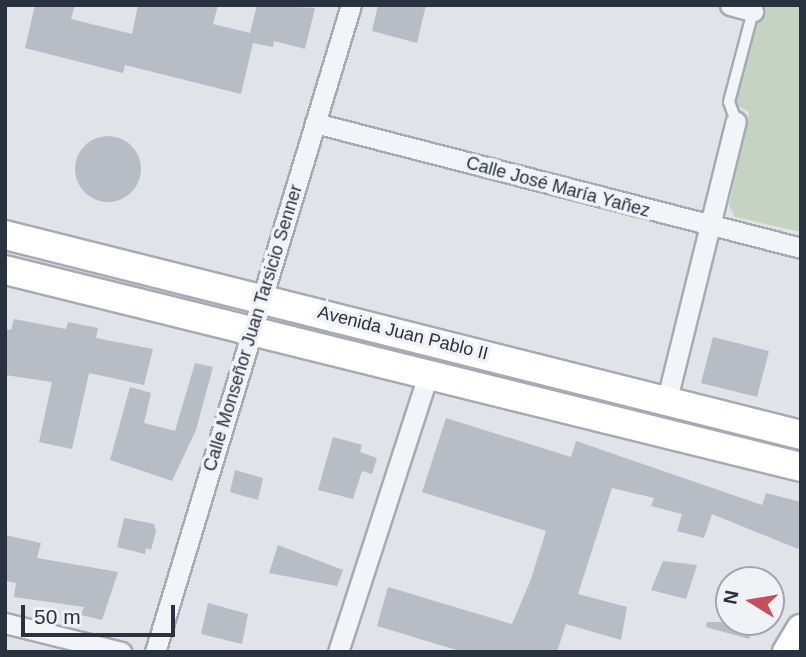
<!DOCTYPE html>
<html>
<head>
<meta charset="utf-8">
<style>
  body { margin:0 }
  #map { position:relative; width:806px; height:657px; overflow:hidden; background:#e1e3e9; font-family:Arial,sans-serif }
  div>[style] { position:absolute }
  .green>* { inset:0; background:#c6d2c2 }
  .building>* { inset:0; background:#b8bcc5 }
  .round { border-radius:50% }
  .roads { filter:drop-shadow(2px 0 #a6aab3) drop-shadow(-2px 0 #a6aab3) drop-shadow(0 2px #a6aab3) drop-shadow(0 -2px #a6aab3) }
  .lane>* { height:10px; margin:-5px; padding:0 5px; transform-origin:5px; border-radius:5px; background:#f3f4f7 }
  .street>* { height:19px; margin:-9.5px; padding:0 9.5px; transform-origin:9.5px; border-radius:9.5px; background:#f3f4f7 }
  .secondary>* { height:28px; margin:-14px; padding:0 14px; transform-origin:14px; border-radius:14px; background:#fff }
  span { translate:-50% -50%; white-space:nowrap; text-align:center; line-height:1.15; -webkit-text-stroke:7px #f0f2f6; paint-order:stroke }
  .street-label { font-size:18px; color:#2a313f }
  .frame { position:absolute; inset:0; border:7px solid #2a313f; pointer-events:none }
  .north { position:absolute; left:715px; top:566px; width:70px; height:70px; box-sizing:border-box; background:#f0f2f6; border:2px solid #a1a5ad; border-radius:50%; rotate:281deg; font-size:19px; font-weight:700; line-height:28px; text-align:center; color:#2a313f }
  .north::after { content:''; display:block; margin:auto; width:24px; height:32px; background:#c64e5a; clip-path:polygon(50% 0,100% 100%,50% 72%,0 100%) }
  .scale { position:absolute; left:21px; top:605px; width:154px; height:32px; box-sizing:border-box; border:4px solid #2a313f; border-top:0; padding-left:9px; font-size:21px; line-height:24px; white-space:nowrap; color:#2a313f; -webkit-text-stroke:5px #f0f2f6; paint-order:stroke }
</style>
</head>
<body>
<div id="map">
  <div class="green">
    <div style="clip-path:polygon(758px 5px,801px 5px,801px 232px,735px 217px,729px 205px,749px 112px,735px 104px)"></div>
    <div style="clip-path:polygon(5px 253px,230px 308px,227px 319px,5px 265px)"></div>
    <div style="clip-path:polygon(284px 321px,801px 448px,801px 456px,282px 333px)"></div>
  </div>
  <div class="building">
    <div style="clip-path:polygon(35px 5px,75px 5px,71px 19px,132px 34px,138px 5px,218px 5px,213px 24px,250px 33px,257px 5px,315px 8px,305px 49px,274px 41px,273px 47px,253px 43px,241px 94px,125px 65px,123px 73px,25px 48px)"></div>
    <div style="clip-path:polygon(378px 5px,426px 5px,417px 43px,372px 31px)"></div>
    <div class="round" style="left:75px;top:136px;width:66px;height:66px"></div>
    <div style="clip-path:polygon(14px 319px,66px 329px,68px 322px,98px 328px,96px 338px,153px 349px,144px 385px,89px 373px,72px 449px,39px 442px,52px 382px,5px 375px,5px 329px,11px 330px)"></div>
    <div style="clip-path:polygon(713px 337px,769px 351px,757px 397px,701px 383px)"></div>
    <div style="clip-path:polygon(195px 363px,213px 367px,196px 430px,172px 481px,110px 460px,130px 387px,151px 393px,144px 423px,175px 431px)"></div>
    <div style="clip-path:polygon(446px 418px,571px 457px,576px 441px,762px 505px,766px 493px,801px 502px,801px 540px,798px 549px,712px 514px,704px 538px,677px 531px,682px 514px,651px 506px,654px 498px,612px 488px,578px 594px,627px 607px,621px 640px,566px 624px,557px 652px,463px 652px,377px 626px,388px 587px,512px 624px,531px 579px,546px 531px,422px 492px)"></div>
    <div style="clip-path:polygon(333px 437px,362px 445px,360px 452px,377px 458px,372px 474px,362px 471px,353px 499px,318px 490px)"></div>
    <div style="clip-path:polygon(235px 470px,263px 478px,258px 500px,230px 492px)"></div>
    <div style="clip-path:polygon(124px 518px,154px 524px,156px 531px,151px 550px,146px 548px,145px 554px,117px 547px)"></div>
    <div style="clip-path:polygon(5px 535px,41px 543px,37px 558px,118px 572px,102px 620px,81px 615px,84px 607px,14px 597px,16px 583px,5px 581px)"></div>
    <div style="clip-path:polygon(278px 545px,343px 570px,337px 586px,269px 573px)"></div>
    <div style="clip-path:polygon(663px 561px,697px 565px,686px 599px,651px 590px)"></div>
    <div style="clip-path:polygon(208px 603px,248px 614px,242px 644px,201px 634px)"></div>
    <div style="clip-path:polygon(707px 622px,756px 622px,749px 639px,706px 627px)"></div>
  </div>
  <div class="roads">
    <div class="lane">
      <div style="left:736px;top:121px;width:20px;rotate:-110deg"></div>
      <div style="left:729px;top:102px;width:94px;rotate:-75.2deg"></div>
    </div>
    <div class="street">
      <div style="left:730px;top:5px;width:24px;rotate:15deg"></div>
      <div style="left:315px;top:123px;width:502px;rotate:14.42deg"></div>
      <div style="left:667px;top:399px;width:286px;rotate:-76.1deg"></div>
      <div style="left:5px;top:623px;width:120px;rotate:14deg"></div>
      <div style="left:155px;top:652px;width:676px;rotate:-73.15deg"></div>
      <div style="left:338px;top:652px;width:294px;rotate:-72deg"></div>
    </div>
    <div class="secondary">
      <div style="left:5px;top:235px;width:821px;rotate:14.1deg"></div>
      <div style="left:5px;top:270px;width:820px;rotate:13.9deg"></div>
      <div style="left:787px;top:652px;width:27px;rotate:-59deg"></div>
    </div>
  </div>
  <div class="street-label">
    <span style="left:558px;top:187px;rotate:15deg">Calle José María Yañez</span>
    <span style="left:253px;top:328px;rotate:-73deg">Calle Monseñor Juan Tarsicio Senner</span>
    <span style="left:403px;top:333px;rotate:14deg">Avenida Juan Pablo II</span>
  </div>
  <div class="frame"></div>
  <div class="north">N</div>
  <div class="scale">50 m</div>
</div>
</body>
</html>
